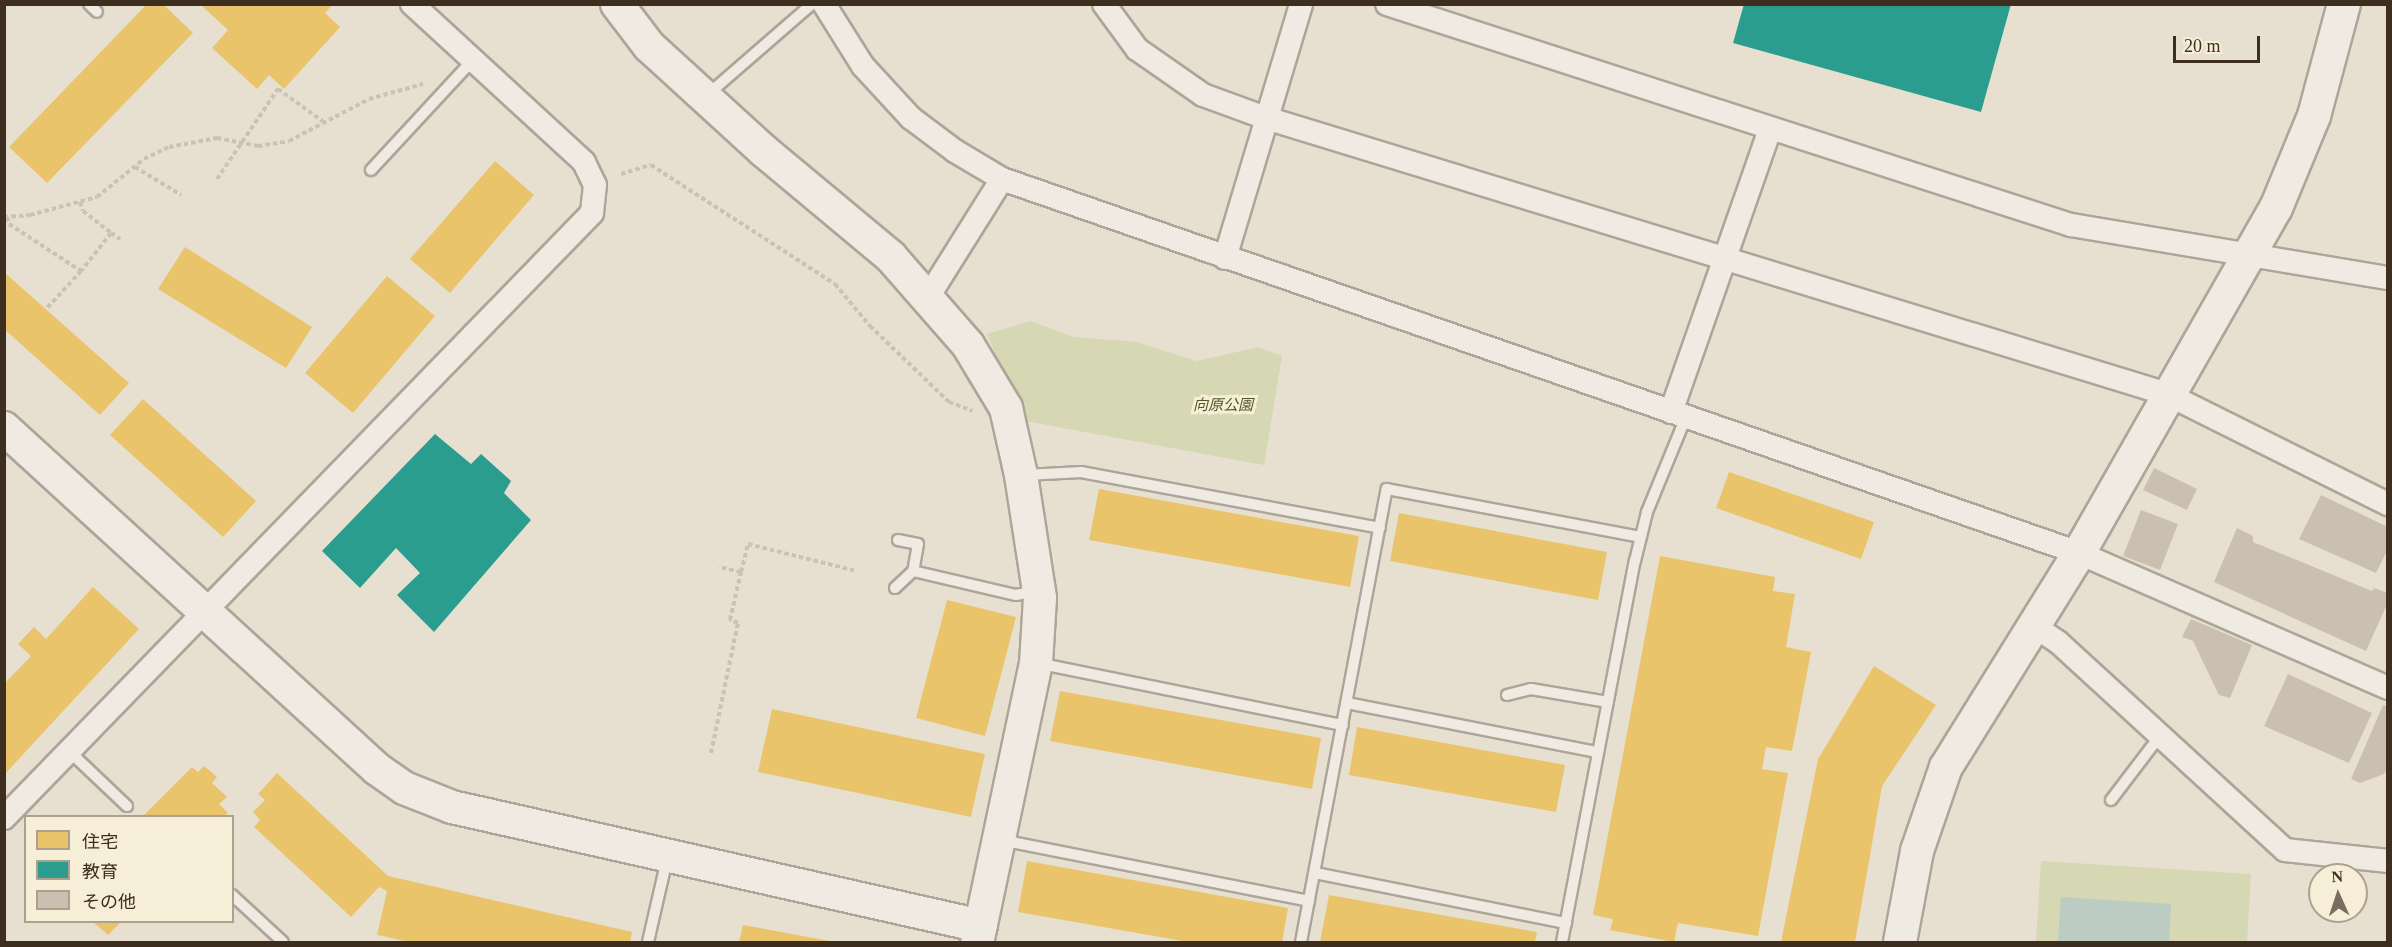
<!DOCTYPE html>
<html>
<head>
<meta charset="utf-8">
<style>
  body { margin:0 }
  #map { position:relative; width:2392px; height:947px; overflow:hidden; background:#e7e0d1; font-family:"Times New Roman","Noto Sans JP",serif }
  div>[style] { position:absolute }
  .green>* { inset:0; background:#d6d7b3 }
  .water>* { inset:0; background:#bcccc2 }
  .homes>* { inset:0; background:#e9c46a }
  .schools>* { inset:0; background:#2a9d8f }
  .building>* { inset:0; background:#cbbfb2 }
  .path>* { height:4px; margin-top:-2px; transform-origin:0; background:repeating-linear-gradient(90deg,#c8c2b9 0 4.5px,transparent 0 7.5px) }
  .roads { filter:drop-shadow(2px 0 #ada599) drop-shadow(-2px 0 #ada599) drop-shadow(0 2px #ada599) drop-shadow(0 -2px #ada599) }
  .lane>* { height:10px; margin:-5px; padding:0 5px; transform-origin:5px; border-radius:5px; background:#efebe3 }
  .street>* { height:22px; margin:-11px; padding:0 11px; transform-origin:11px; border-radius:11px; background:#efebe3 }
  .secondary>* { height:32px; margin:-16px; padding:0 16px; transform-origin:16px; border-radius:16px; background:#efebe3 }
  span { translate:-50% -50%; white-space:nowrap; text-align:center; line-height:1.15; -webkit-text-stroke:6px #f7eed8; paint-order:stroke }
  .park-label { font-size:15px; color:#4d5a26; font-style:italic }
  .frame { position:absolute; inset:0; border:6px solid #3d2e20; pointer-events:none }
  .legend { position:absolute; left:24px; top:815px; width:210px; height:108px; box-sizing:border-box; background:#f7eed8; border:2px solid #ada18e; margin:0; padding:8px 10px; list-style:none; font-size:18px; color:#3d2e20 }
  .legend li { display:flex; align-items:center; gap:12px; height:30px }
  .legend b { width:30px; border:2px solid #ada18e }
  .north { position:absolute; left:2308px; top:863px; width:60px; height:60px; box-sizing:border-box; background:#f7eed8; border:2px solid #ada18e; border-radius:50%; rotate:357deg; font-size:16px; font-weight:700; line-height:24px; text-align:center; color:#3d2e20 }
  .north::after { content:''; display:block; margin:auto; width:21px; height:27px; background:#786c5e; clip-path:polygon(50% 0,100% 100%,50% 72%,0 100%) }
  .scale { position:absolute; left:2173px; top:36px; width:87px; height:27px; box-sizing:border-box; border:3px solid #3d2e20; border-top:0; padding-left:8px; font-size:18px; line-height:21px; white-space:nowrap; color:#3d2e20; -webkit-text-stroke:4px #f7eed8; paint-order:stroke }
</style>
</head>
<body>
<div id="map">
  <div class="green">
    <div style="clip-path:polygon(1030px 321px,1074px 337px,1137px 342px,1196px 361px,1259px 347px,1282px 356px,1264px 465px,1025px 421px,987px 334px)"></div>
    <div style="clip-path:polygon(2041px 861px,2251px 874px,2247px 942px,2036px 942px)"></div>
  </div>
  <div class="water">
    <div style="clip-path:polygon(2061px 897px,2171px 904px,2169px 942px,2058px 942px)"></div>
  </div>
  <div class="homes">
    <div style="clip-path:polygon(147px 4px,163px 4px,193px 33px,47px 183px,9px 147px)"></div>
    <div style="clip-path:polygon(200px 4px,333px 4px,325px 13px,340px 27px,284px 89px,269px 75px,257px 89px,212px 48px,228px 30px)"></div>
    <div style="clip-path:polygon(495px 161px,534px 195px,450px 293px,410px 259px)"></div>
    <div style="clip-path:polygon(185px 247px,312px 327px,286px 368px,158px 289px)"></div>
    <div style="clip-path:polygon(4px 272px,129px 383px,100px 415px,4px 329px)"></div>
    <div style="clip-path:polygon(387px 276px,435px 316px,353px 413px,305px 373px)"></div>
    <div style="clip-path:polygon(143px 399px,256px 501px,223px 537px,110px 435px)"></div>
    <div style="clip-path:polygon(1729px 472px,1874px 522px,1861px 559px,1716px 508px)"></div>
    <div style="clip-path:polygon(1099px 489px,1359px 536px,1350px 587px,1089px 540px)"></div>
    <div style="clip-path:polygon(1399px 513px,1607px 552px,1598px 600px,1390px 561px)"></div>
    <div style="clip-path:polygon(1660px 556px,1775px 577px,1773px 591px,1795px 594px,1786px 647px,1811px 652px,1792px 751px,1766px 747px,1762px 769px,1788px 773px,1758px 936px,1678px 923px,1674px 942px,1610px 930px,1613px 919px,1593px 915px)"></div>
    <div style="clip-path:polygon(93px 587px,139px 629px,4px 775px,4px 684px,31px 656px,18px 644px,34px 627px,46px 639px)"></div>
    <div style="clip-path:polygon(947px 600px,1016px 617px,985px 736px,916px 718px)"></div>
    <div style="clip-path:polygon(1874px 666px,1936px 705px,1882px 786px,1855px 942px,1781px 942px,1818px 759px)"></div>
    <div style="clip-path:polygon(1060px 691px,1321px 738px,1312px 789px,1050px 741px)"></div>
    <div style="clip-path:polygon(772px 709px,985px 754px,971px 817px,758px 772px)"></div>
    <div style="clip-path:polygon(1357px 727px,1565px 765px,1556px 812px,1349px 775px)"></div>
    <div style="clip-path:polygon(204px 766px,217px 777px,212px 783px,227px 797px,219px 804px,228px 813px,224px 816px,143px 816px,192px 767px,198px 772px)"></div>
    <div style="clip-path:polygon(277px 773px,388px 876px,632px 932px,630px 942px,409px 942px,377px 935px,387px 891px,379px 887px,351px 917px,254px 827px,260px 820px,253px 812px,265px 800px,258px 794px)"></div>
    <div style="clip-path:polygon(1027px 861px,1288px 908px,1282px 942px,1188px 942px,1018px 912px)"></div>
    <div style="clip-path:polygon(1329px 895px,1537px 932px,1535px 942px,1320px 942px)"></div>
    <div style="clip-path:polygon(93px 922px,121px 922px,108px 935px)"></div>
    <div style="clip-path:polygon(743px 925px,830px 941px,830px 942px,739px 942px)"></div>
  </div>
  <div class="schools">
    <div style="clip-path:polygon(1744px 4px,2011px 4px,1981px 112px,1733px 43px)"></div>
    <div style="clip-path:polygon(435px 434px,471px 464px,481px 454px,511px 481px,504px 493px,531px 520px,434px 632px,397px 595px,420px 573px,396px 548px,360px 588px,322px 551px)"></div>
  </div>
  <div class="building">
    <div style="clip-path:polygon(2154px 468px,2197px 489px,2187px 510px,2143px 490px)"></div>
    <div style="clip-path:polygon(2321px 495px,2388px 527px,2388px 549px,2376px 573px,2299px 539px)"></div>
    <div style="clip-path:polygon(2141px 510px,2178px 524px,2160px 570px,2123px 556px)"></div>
    <div style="clip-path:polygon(2237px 528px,2253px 536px,2253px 542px,2372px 591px,2374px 588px,2388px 593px,2388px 602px,2366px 651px,2214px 582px)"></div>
    <div style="clip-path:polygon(2191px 619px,2252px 645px,2230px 698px,2219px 695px,2193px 641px,2182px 637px)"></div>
    <div style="clip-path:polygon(2288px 674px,2372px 713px,2349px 763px,2264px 726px)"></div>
    <div style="clip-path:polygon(2383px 705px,2388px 707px,2388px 768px,2384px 774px,2360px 783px,2351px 779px)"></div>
  </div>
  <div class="path">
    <div style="left:135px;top:167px;width:54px;rotate:31.3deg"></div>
    <div style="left:621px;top:174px;width:31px;rotate:-17deg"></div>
    <div style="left:651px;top:165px;width:219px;rotate:32.9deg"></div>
    <div style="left:835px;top:284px;width:55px;rotate:50.2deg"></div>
    <div style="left:870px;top:326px;width:110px;rotate:43.9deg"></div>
    <div style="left:949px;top:402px;width:25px;rotate:21deg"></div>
    <div style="left:217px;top:179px;width:109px;rotate:-55.9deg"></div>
    <div style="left:278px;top:89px;width:57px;rotate:35.7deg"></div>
    <div style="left:80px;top:202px;width:9px;rotate:72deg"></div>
    <div style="left:83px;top:211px;width:36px;rotate:38deg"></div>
    <div style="left:111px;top:233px;width:48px;rotate:128.3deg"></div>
    <div style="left:4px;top:217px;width:26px;rotate:-4deg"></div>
    <div style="left:30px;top:215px;width:69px;rotate:-15deg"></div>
    <div style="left:97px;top:197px;width:60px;rotate:-39deg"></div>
    <div style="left:144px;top:159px;width:28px;rotate:-26deg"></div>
    <div style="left:169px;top:147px;width:49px;rotate:-10.6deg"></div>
    <div style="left:217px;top:138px;width:42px;rotate:11deg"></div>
    <div style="left:258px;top:146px;width:31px;rotate:-9deg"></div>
    <div style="left:289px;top:141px;width:90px;rotate:-27.7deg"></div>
    <div style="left:369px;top:99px;width:56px;rotate:-15.5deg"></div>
    <div style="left:7px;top:217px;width:7px;rotate:74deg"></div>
    <div style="left:9px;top:224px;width:86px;rotate:33.1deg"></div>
    <div style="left:81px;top:271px;width:52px;rotate:132.6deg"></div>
    <div style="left:111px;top:233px;width:11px;rotate:34deg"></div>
    <div style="left:741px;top:572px;width:29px;rotate:-76deg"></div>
    <div style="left:748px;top:544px;width:111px;rotate:14deg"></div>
    <div style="left:711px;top:753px;width:133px;rotate:-78.3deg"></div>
    <div style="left:738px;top:623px;width:9px;rotate:-159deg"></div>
    <div style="left:730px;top:620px;width:49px;rotate:-77.1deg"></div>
    <div style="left:741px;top:572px;width:23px;rotate:-167deg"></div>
  </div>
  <div class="roads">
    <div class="lane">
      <div style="left:89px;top:4px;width:11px;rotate:45deg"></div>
      <div style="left:706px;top:96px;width:140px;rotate:-41deg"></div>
      <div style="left:371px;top:170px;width:150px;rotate:-47.2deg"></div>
      <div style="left:1025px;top:475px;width:56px;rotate:-3.1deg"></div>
      <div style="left:1081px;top:472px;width:304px;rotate:10.6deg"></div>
      <div style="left:898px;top:540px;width:20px;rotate:11deg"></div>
      <div style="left:918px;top:544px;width:27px;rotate:100deg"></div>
      <div style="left:895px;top:588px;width:25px;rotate:-43deg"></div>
      <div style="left:913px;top:571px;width:106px;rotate:13.1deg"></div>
      <div style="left:1016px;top:595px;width:20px;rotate:-11deg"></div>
      <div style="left:1037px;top:663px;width:312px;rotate:11.5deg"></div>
      <div style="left:1507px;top:695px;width:25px;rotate:-14deg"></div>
      <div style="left:1531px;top:689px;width:78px;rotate:9.6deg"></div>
      <div style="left:1347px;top:703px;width:255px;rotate:11.1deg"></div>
      <div style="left:69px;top:751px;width:80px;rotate:43.5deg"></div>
      <div style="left:2111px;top:800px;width:79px;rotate:-52.7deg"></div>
      <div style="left:1001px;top:840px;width:314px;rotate:11.2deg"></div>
      <div style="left:1315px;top:873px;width:256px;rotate:11.3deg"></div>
      <div style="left:232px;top:895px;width:69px;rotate:42.7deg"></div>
      <div style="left:648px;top:942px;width:85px;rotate:-77.1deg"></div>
      <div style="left:1301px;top:942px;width:461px;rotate:-79.3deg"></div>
      <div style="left:1387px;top:489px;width:258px;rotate:10.7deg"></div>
      <div style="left:1562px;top:942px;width:388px;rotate:-79.2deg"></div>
      <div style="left:1635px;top:561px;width:50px;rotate:-76.2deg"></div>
      <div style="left:1647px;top:512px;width:103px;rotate:-67.7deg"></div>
    </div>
    <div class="street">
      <div style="left:824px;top:4px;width:73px;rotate:57.8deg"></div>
      <div style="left:863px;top:66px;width:71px;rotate:47.3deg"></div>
      <div style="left:911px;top:118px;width:55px;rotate:36.9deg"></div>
      <div style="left:955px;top:151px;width:55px;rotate:30.8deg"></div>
      <div style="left:1002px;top:179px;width:1140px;rotate:19.15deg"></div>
      <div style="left:2079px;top:553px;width:337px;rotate:23.6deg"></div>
      <div style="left:1104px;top:4px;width:56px;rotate:53.7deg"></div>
      <div style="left:1137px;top:49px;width:80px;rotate:34.9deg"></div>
      <div style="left:1203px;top:95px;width:67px;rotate:20.1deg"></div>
      <div style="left:1266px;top:118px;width:942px;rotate:17.03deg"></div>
      <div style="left:2167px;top:394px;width:247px;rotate:26.5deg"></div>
      <div style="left:1387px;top:4px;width:719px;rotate:17.91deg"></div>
      <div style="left:2071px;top:225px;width:321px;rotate:9.5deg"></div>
      <div style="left:1225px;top:258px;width:265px;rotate:-73.3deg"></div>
      <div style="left:928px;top:297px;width:139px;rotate:-57.9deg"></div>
      <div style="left:1671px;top:412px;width:300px;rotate:-70.7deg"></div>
      <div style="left:2034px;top:626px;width:29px;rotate:34deg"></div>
      <div style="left:2058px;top:642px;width:308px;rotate:42.5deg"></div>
      <div style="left:2285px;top:850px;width:104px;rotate:6.1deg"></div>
      <div style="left:4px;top:818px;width:844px;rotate:-45.82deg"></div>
      <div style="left:592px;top:213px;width:28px;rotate:-84deg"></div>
      <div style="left:595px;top:185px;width:25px;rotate:-116deg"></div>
      <div style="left:584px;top:162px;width:234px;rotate:-137.4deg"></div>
    </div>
    <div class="secondary">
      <div style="left:617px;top:4px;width:53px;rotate:52.7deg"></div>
      <div style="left:649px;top:46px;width:156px;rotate:42.4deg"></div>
      <div style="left:764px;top:151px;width:165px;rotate:39.8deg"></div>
      <div style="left:891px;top:257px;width:117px;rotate:48.8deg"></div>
      <div style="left:968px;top:345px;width:74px;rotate:58.9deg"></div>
      <div style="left:1006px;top:408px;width:69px;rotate:77.4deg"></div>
      <div style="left:1021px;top:475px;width:124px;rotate:81.2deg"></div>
      <div style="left:1040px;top:598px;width:65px;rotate:93.5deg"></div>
      <div style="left:1036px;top:663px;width:285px;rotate:101.9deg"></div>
      <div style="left:4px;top:428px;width:505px;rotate:42.43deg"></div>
      <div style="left:377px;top:769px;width:33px;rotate:35deg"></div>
      <div style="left:404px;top:788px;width:52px;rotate:21.6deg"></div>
      <div style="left:452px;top:807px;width:542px;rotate:12.68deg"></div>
      <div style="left:1900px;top:942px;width:93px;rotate:-79.4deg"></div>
      <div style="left:1917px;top:851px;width:89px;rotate:-71deg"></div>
      <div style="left:1946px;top:767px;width:252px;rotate:-58.1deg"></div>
      <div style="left:2079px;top:553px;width:397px;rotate:-60.3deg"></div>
      <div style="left:2276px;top:208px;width:100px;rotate:-67.6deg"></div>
      <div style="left:2314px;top:116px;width:116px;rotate:-75deg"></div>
    </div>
  </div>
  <div class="park-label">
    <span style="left:1223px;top:406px">向原公園</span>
  </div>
  <div class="frame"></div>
  <ul class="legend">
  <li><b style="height:16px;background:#e9c46a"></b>住宅</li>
  <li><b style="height:16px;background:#2a9d8f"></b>教育</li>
  <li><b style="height:16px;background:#cbbfb2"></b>その他</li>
  </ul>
  <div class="north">N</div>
  <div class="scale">20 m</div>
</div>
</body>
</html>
